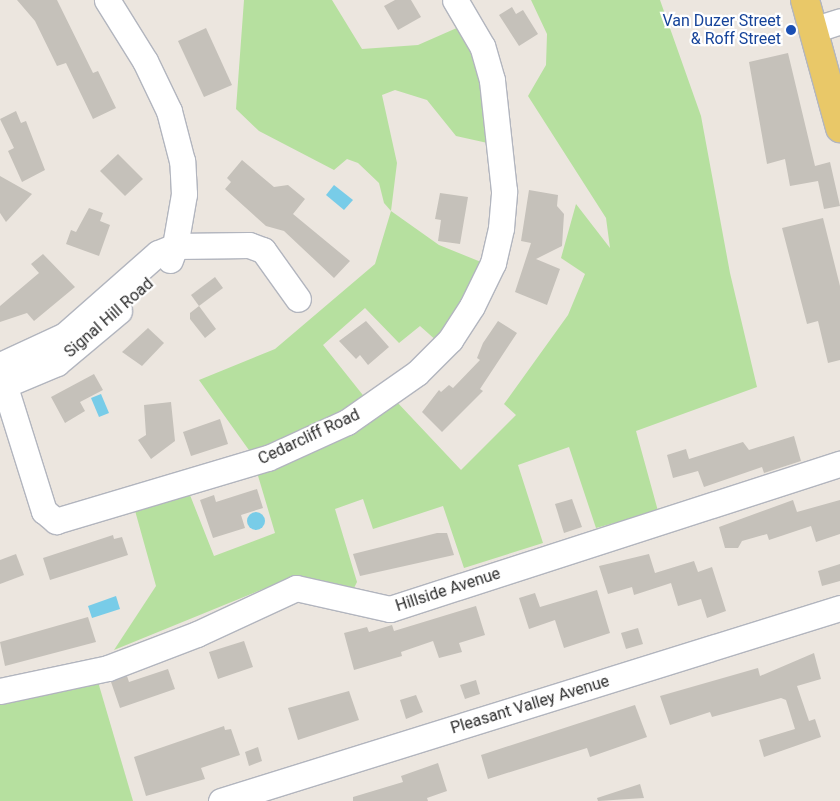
<!DOCTYPE html>
<html>
<head>
<meta charset="utf-8">
<style>
  body { margin:0 }
  #map { position:relative; width:840px; height:801px; overflow:hidden; background:#ece6df; font-family:Roboto,sans-serif }
  div>[style] { position:absolute }
  .green>* { inset:0; background:#b6e09f }
  .water>* { inset:0; background:#78cce8 }
  .round { border-radius:50% }
  .building>* { inset:0; background:#c5c1ba }
  .roads { filter:drop-shadow(1px 0 #b2b5be) drop-shadow(-1px 0 #b2b5be) drop-shadow(0 1px #b2b5be) drop-shadow(0 -1px #b2b5be) }
  .minor>* { height:25px; margin:-12.5px; padding:0 12.5px; transform-origin:12.5px; border-radius:12.5px; background:#fff }
  .major>* { height:28px; margin:-14px; padding:0 14px; transform-origin:14px; border-radius:14px; background:#e9c868 }
  .dots>* { width:14px; height:14px; translate:-50% -50%; box-sizing:border-box; border:2px solid #fff; border-radius:50% }
  span { translate:-50% -50%; white-space:nowrap; text-align:center; line-height:1.15; -webkit-text-stroke:4.5px #fff; paint-order:stroke }
  .transit-label { font-size:16px; color:#164399 }
  .right { translate:-100% -50%; text-align:right }
  .street-label { font-size:16px; color:#2c2c2c }
</style>
</head>
<body>
<div id="map">
  <div class="green">
    <div style="clip-path:polygon(244px 0,332px 0,362px 49px,418px 45px,459px 27px,474px 51px,492px 144px,456px 136px,427px 100px,395px 90px,382px 95px,397px 163px,391px 211px,439px 245px,481px 262px,473px 286px,438px 342px,420px 326px,399px 343px,365px 308px,323px 345px,366px 399px,251px 453px,199px 380px,275px 349px,375px 264px,391px 211px,384px 203px,379px 183px,358px 163px,347px 159px,334px 170px,259px 131px,236px 109px)"></div>
    <div style="clip-path:polygon(531px 0,660px 0,701px 116px,730px 273px,757px 387px,636px 431px,658px 511px,596px 528px,569px 447px,518px 465px,543px 543px,464px 568px,443px 506px,373px 529px,363px 499px,335px 509px,357px 582px,353px 590px,295px 576px,114px 650px,156px 586px,134px 507px,188px 490px,214px 556px,275px 533px,256px 469px,396px 401px,461px 470px,516px 415px,504px 404px,568px 315px,585px 274px,561px 258px,576px 204px,610px 248px,606px 218px,528px 96px,546px 65px,547px 34px)"></div>
    <div style="clip-path:polygon(96px 675px,133px 801px,0 801px,0 700px)"></div>
  </div>
  <div class="water">
    <div style="clip-path:polygon(334px 185px,353px 200px,344px 210px,326px 195px)"></div>
    <div style="clip-path:polygon(101px 394px,109px 413px,99px 417px,91px 398px)"></div>
    <div class="round" style="left:247px;top:512px;width:18px;height:18px"></div>
    <div style="clip-path:polygon(116px 596px,120px 609px,92px 618px,88px 606px)"></div>
  </div>
  <div class="building">
    <div style="clip-path:polygon(17px 0,57px 0,93px 73px,98px 71px,116px 108px,93px 119px,66px 63px,57px 66px,35px 21px)"></div>
    <div style="clip-path:polygon(395px 0,411px 0,421px 17px,398px 30px,384px 6px)"></div>
    <div style="clip-path:polygon(512px 7px,516px 14px,523px 10px,538px 34px,519px 46px,499px 15px)"></div>
    <div style="clip-path:polygon(206px 28px,232px 85px,204px 97px,178px 41px)"></div>
    <div style="clip-path:polygon(788px 53px,815px 166px,830px 162px,840px 206px,824px 209px,818px 181px,790px 186px,785px 159px,767px 164px,749px 62px)"></div>
    <div style="clip-path:polygon(16px 111px,21px 123px,26px 121px,45px 170px,22px 182px,8px 151px,14px 148px,0 119px)"></div>
    <div style="clip-path:polygon(118px 154px,143px 179px,125px 196px,100px 171px)"></div>
    <div style="clip-path:polygon(242px 160px,274px 187px,288px 185px,305px 199px,293px 214px,350px 261px,334px 278px,284px 231px,266px 226px,225px 189px,231px 182px,227px 178px)"></div>
    <div style="clip-path:polygon(0 176px,32px 194px,6px 222px,0 213px)"></div>
    <div style="clip-path:polygon(529px 190px,558px 195px,557px 206px,564px 214px,562px 246px,536px 259px,560px 269px,547px 305px,515px 292px,531px 243px,521px 241px)"></div>
    <div style="clip-path:polygon(440px 193px,468px 197px,460px 244px,438px 241px,441px 220px,435px 219px)"></div>
    <div style="clip-path:polygon(89px 208px,103px 213px,100px 221px,110px 225px,99px 256px,66px 244px,71px 230px,76px 232px)"></div>
    <div style="clip-path:polygon(823px 218px,840px 286px,840px 360px,828px 363px,818px 321px,807px 324px,782px 228px)"></div>
    <div style="clip-path:polygon(43px 254px,75px 287px,34px 321px,27px 313px,0 322px,0 306px,39px 273px,31px 264px)"></div>
    <div style="clip-path:polygon(215px 277px,223px 288px,199px 306px,191px 295px)"></div>
    <div style="clip-path:polygon(199px 306px,216px 329px,205px 338px,190px 319px,190px 313px)"></div>
    <div style="clip-path:polygon(366px 321px,389px 347px,368px 365px,360px 355px,356px 359px,339px 341px)"></div>
    <div style="clip-path:polygon(498px 321px,517px 333px,480px 389px,483px 391px,442px 432px,422px 412px,439px 390px,441px 392px,449px 385px,453px 388px,480px 360px,477px 358px,483px 343px)"></div>
    <div style="clip-path:polygon(148px 328px,164px 343px,142px 366px,122px 352px)"></div>
    <div style="clip-path:polygon(94px 374px,103px 390px,80px 402px,85px 411px,65px 423px,51px 397px)"></div>
    <div style="clip-path:polygon(171px 402px,175px 441px,151px 459px,138px 440px,146px 435px,144px 405px)"></div>
    <div style="clip-path:polygon(220px 419px,228px 444px,191px 456px,183px 432px)"></div>
    <div style="clip-path:polygon(794px 436px,801px 461px,764px 473px,762px 467px,704px 487px,698px 471px,673px 478px,667px 455px,686px 449px,689px 459px,743px 442px,749px 450px)"></div>
    <div style="clip-path:polygon(257px 489px,263px 508px,241px 515px,245px 528px,213px 538px,200px 500px,214px 495px,216px 502px)"></div>
    <div style="clip-path:polygon(572px 499px,582px 527px,564px 533px,555px 504px)"></div>
    <div style="clip-path:polygon(793px 500px,797px 512px,840px 500px,840px 534px,816px 542px,811px 526px,769px 540px,767px 534px,742px 541px,738px 548px,725px 548px,719px 527px)"></div>
    <div style="clip-path:polygon(437px 533px,447px 533px,454px 555px,360px 576px,353px 554px)"></div>
    <div style="clip-path:polygon(113px 535px,114px 539px,122px 537px,128px 555px,50px 580px,43px 558px)"></div>
    <div style="clip-path:polygon(16px 554px,24px 575px,0 584px,0 560px)"></div>
    <div style="clip-path:polygon(649px 554px,655px 573px,694px 561px,698px 572px,712px 567px,726px 611px,707px 618px,701px 599px,678px 606px,671px 583px,634px 595px,632px 587px,608px 594px,599px 566px)"></div>
    <div style="clip-path:polygon(840px 564px,840px 581px,822px 586px,818px 571px)"></div>
    <div style="clip-path:polygon(597px 590px,610px 633px,564px 648px,555px 620px,529px 629px,519px 598px,535px 593px,540px 607px)"></div>
    <div style="clip-path:polygon(476px 606px,485px 635px,459px 643px,462px 652px,439px 658px,433px 641px,401px 652px,402px 656px,354px 670px,344px 633px,367px 627px,369px 632px,392px 625px,394px 631px)"></div>
    <div style="clip-path:polygon(88px 617px,96px 642px,5px 666px,0 642px)"></div>
    <div style="clip-path:polygon(638px 628px,643px 644px,626px 649px,621px 633px)"></div>
    <div style="clip-path:polygon(244px 641px,253px 667px,218px 679px,209px 652px)"></div>
    <div style="clip-path:polygon(814px 653px,821px 679px,797px 686px,809px 721px,815px 719px,821px 737px,764px 757px,759px 740px,795px 729px,786px 700px,781px 698px,712px 717px,710px 712px,670px 725px,660px 696px,758px 668px,760px 676px)"></div>
    <div style="clip-path:polygon(168px 669px,175px 689px,120px 708px,111px 682px,127px 676px,129px 682px)"></div>
    <div style="clip-path:polygon(476px 680px,480px 694px,465px 699px,460px 685px)"></div>
    <div style="clip-path:polygon(349px 691px,359px 720px,298px 740px,288px 708px)"></div>
    <div style="clip-path:polygon(416px 695px,423px 712px,406px 719px,400px 700px)"></div>
    <div style="clip-path:polygon(635px 705px,647px 737px,590px 757px,587px 748px,488px 779px,481px 755px)"></div>
    <div style="clip-path:polygon(224px 726px,225px 730px,231px 729px,240px 755px,201px 768px,205px 779px,146px 796px,134px 757px)"></div>
    <div style="clip-path:polygon(258px 747px,262px 761px,249px 766px,245px 752px)"></div>
    <div style="clip-path:polygon(438px 763px,447px 791px,427px 798px,428px 801px,353px 801px,353px 797px,403px 782px,401px 776px)"></div>
    <div style="clip-path:polygon(640px 784px,644px 798px,598px 801px,597px 798px)"></div>
  </div>
  <div class="roads">
    <div class="minor">
      <div style="left:816px;top:29px;width:25px;rotate:-18deg"></div>
      <div style="left:170px;top:260px;width:15px;rotate:-70deg"></div>
      <div style="left:175px;top:246px;width:74px;rotate:-0.8deg"></div>
      <div style="left:249px;top:245px;width:15px;rotate:20deg"></div>
      <div style="left:263px;top:250px;width:60px;rotate:54.5deg"></div>
      <div style="left:0;top:365px;width:72px;rotate:-24.8deg"></div>
      <div style="left:65px;top:335px;width:124px;rotate:-41.4deg"></div>
      <div style="left:158px;top:253px;width:18px;rotate:-22deg"></div>
      <div style="left:175px;top:246px;width:53px;rotate:-80.2deg"></div>
      <div style="left:184px;top:194px;width:33px;rotate:-93deg"></div>
      <div style="left:182px;top:161px;width:52px;rotate:-104.6deg"></div>
      <div style="left:169px;top:111px;width:55px;rotate:-115.6deg"></div>
      <div style="left:145px;top:61px;width:72px;rotate:-121.9deg"></div>
      <div style="left:0;top:371px;width:147px;rotate:72.6deg"></div>
      <div style="left:44px;top:511px;width:16px;rotate:40deg"></div>
      <div style="left:56px;top:521px;width:221px;rotate:-16.6deg"></div>
      <div style="left:268px;top:458px;width:87px;rotate:-24.5deg"></div>
      <div style="left:347px;top:422px;width:85px;rotate:-35deg"></div>
      <div style="left:417px;top:373px;width:47px;rotate:-45deg"></div>
      <div style="left:450px;top:340px;width:40px;rotate:-57.1deg"></div>
      <div style="left:472px;top:306px;width:48px;rotate:-64deg"></div>
      <div style="left:493px;top:263px;width:36px;rotate:-77deg"></div>
      <div style="left:501px;top:228px;width:37px;rotate:-85deg"></div>
      <div style="left:504px;top:191px;width:112px;rotate:-96.2deg"></div>
      <div style="left:492px;top:80px;width:35px;rotate:-106deg"></div>
      <div style="left:482px;top:46px;width:53px;rotate:-120.4deg"></div>
      <div style="left:0;top:387px;width:62px;rotate:-22.8deg"></div>
      <div style="left:57px;top:363px;width:81px;rotate:-40deg"></div>
      <div style="left:0;top:691px;width:110px;rotate:-12deg"></div>
      <div style="left:108px;top:668px;width:95px;rotate:-20.9deg"></div>
      <div style="left:197px;top:634px;width:109px;rotate:-24.9deg"></div>
      <div style="left:296px;top:588px;width:96px;rotate:12.6deg"></div>
      <div style="left:390px;top:609px;width:473px;rotate:-17.9deg"></div>
      <div style="left:221px;top:801px;width:648px;rotate:-17.32deg"></div>
    </div>
    <div class="major">
      <div style="left:805px;top:0;width:133px;rotate:74.7deg"></div>
    </div>
  </div>
  <div class="dots">
    <div style="left:791px;top:30px;background:#1a4fb4"></div>
  </div>
  <div class="transit-label">
    <span class="right" style="left:781px;top:30px">Van Duzer Street<br>&amp; Roff Street</span>
  </div>
  <div class="street-label">
    <span style="left:109px;top:318px;rotate:-41deg">Signal Hill Road</span>
    <span style="left:309px;top:437px;rotate:-25deg">Cedarcliff Road</span>
    <span style="left:448px;top:590px;rotate:-18deg">Hillside Avenue</span>
    <span style="left:530px;top:705px;rotate:-17deg">Pleasant Valley Avenue</span>
  </div>
</div>
</body>
</html>
